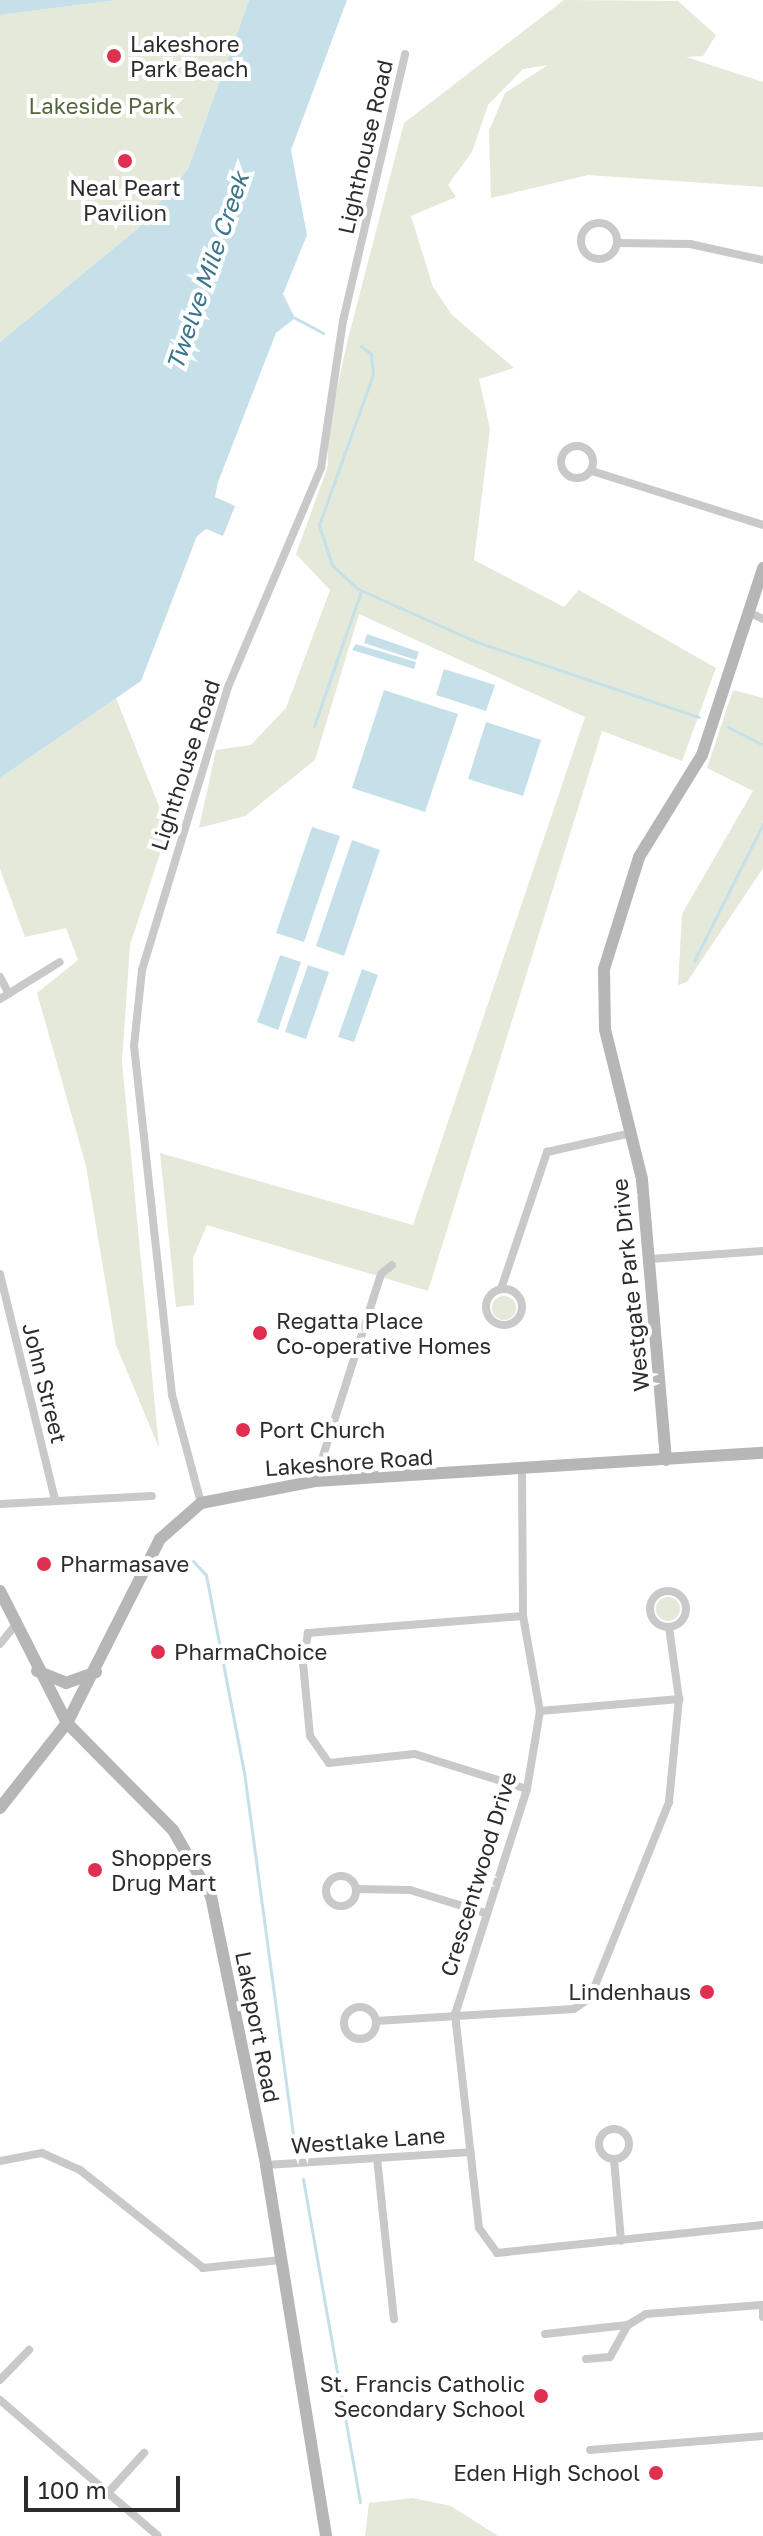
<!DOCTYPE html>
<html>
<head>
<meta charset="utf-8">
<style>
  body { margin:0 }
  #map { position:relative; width:763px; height:2536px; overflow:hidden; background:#fff; font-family:"Golos Text",sans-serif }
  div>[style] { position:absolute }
  .green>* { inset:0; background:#e4e9d9 }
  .round { border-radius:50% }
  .water>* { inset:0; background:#c5e0e9 }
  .stream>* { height:3px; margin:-1.5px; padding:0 1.5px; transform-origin:1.5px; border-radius:1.5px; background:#c5e0e9 }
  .street>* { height:8px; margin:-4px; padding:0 4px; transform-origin:4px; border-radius:4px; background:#c9c9c9 }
  .street>.ring { margin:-4px; padding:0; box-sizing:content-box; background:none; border:8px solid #c9c9c9; border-radius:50% }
  .secondary>* { height:12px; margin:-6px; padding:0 6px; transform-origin:6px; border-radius:6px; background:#b6b6b6 }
  .dots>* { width:22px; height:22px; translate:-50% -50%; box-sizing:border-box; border:4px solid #fff; border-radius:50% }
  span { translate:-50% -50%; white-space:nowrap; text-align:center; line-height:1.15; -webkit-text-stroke:8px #fff; paint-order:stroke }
  .poi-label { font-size:22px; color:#2c2c2c }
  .left { translate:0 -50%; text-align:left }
  .right { translate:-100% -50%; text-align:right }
  .park-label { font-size:22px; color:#54663b }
  .street-label { font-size:22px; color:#2c2c2c }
  .water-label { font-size:24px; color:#3c768b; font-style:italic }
  .scale { position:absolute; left:24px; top:2476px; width:156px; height:36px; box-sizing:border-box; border:4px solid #2c2c2c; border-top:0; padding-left:10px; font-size:24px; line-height:28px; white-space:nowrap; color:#2c2c2c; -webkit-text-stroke:6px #fff; paint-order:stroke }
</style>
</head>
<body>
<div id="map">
  <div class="green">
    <div style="clip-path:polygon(117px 0,249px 0,188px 169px,137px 229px,0 342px,0 15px)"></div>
    <div style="clip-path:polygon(564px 0,678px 1px,716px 35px,703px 56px,686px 57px,763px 82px,763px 187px,588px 175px,491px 198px,489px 131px,505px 93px,548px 65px,523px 69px,488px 105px,472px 152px,448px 185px,456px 197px,411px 216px,433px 287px,452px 315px,514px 368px,479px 379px,490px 429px,474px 560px,564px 607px,579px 590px,716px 668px,682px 761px,602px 731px,428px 1291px,207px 1225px,193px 1258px,194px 1305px,176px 1307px,160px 1153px,413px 1225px,585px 717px,359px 614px,315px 760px,245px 816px,199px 828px,216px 750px,251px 745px,286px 708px,330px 590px,296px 554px,328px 466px,327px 434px,347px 343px,404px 123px)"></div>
    <div style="clip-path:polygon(733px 690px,763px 698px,763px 868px,687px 982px,678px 985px,682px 914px,753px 791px,707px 768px)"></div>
    <div style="clip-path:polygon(116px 698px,168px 829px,130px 945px,122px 1062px,159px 1448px,116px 1345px,86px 1166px,37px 993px,78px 960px,66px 928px,25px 937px,0 869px,0 778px)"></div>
    <div class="round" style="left:492px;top:1296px;width:24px;height:24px"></div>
    <div class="round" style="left:656px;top:1597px;width:24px;height:24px"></div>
    <div style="clip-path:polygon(413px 2498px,451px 2506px,498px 2536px,365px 2536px,369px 2503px)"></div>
  </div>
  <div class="water">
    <div style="clip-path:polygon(0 0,117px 0,0 15px)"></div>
    <div style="clip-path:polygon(249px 0,347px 0,291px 150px,307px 235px,283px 294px,295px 318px,276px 333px,218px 482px,215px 497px,235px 506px,223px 536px,206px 529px,197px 536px,141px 681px,0 778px,0 342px,137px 229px,188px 169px)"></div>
    <div style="clip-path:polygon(367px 634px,419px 652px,416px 660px,364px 643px)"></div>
    <div style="clip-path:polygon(356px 644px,416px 662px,414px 669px,352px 650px)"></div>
    <div style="clip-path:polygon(444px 669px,495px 685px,486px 711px,436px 695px)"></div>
    <div style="clip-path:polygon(384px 690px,458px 714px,425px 812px,352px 788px)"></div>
    <div style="clip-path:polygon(486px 722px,541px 740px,523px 796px,468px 779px)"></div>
    <div style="clip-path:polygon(312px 827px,340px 836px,304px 942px,276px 933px)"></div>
    <div style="clip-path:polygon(352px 840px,380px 850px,344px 956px,316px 946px)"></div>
    <div style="clip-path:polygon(280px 955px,301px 962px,278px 1030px,257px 1022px)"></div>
    <div style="clip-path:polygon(308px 965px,329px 972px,306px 1039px,285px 1032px)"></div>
    <div style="clip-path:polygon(362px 969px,378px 975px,354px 1042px,338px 1037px)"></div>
  </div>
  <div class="stream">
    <div style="left:295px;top:318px;width:32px;rotate:28deg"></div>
    <div style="left:361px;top:346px;width:13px;rotate:39deg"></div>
    <div style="left:371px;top:354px;width:20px;rotate:84deg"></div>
    <div style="left:373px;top:374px;width:160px;rotate:109.7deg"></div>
    <div style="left:319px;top:525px;width:42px;rotate:72deg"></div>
    <div style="left:332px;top:565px;width:35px;rotate:43deg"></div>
    <div style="left:358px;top:589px;width:130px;rotate:24deg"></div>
    <div style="left:477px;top:642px;width:234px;rotate:18.7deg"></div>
    <div style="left:314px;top:726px;width:143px;rotate:-70.8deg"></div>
    <div style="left:728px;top:727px;width:39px;rotate:27deg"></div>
    <div style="left:694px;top:961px;width:153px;rotate:-63.3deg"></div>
    <div style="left:193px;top:1561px;width:19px;rotate:47deg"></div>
    <div style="left:206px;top:1575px;width:201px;rotate:79.1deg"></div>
    <div style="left:244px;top:1772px;width:378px;rotate:82.3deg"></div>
    <div style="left:303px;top:2179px;width:328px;rotate:80deg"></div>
  </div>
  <div class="street">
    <div class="ring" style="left:581px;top:223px;width:28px;height:28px"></div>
    <div style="left:619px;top:243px;width:71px;rotate:0.8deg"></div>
    <div style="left:690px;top:244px;width:75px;rotate:12.4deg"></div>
    <div class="ring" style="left:561px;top:446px;width:24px;height:24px"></div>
    <div style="left:592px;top:471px;width:179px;rotate:17.5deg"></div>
    <div style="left:748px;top:612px;width:17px;rotate:25deg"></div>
    <div style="left:0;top:977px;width:19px;rotate:62deg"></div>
    <div style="left:0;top:999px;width:70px;rotate:-31.7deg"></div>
    <div style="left:651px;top:1259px;width:112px;rotate:-4.1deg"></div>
    <div style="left:0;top:1274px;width:233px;rotate:76.3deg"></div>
    <div class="ring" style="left:486px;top:1289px;width:28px;height:28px"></div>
    <div style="left:501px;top:1289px;width:145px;rotate:-71.4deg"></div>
    <div style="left:547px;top:1152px;width:86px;rotate:-12.7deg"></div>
    <div style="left:522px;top:1472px;width:144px;rotate:89.6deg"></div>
    <div style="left:523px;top:1616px;width:97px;rotate:79.9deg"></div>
    <div style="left:540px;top:1711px;width:79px;rotate:99.5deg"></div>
    <div style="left:527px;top:1789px;width:236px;rotate:107.7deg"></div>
    <div style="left:455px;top:2014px;width:215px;rotate:83.6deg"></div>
    <div style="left:479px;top:2228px;width:31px;rotate:54deg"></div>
    <div style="left:497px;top:2253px;width:267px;rotate:-6deg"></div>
    <div style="left:315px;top:1481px;width:217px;rotate:-72.3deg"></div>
    <div style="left:381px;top:1274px;width:14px;rotate:-39deg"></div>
    <div style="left:201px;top:1503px;width:112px;rotate:-105deg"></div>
    <div style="left:172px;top:1395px;width:351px;rotate:-96.2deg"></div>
    <div style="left:134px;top:1046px;width:76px;rotate:-84deg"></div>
    <div style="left:142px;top:970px;width:296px;rotate:-73.1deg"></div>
    <div style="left:228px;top:687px;width:238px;rotate:-67deg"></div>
    <div style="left:321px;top:468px;width:149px;rotate:-81.5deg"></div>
    <div style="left:343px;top:321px;width:274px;rotate:-76.9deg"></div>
    <div style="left:0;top:1504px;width:152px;rotate:-3deg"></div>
    <div class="ring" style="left:650px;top:1591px;width:28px;height:28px"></div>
    <div style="left:523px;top:1616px;width:216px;rotate:175.5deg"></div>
    <div style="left:308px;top:1633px;width:30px;rotate:99deg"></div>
    <div style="left:303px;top:1663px;width:73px;rotate:84.5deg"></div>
    <div style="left:310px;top:1736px;width:33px;rotate:55deg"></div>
    <div style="left:329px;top:1763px;width:86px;rotate:-6deg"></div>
    <div style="left:415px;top:1754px;width:117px;rotate:17.4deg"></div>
    <div style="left:0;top:1644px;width:26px;rotate:-51deg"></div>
    <div style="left:540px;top:1711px;width:140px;rotate:-4.9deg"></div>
    <div class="ring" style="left:326px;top:1876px;width:22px;height:22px"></div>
    <div style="left:356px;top:1889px;width:54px;rotate:1.1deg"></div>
    <div style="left:410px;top:1890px;width:75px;rotate:17deg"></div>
    <div class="ring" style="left:344px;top:2007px;width:24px;height:24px"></div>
    <div style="left:376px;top:2021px;width:198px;rotate:-3.5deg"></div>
    <div style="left:574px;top:2009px;width:19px;rotate:-35deg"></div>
    <div style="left:590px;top:1998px;width:211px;rotate:-68deg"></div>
    <div style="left:669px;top:1802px;width:103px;rotate:-84.5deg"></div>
    <div style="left:679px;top:1699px;width:73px;rotate:-97.9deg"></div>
    <div class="ring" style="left:599px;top:2129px;width:22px;height:22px"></div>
    <div style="left:377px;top:2158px;width:162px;rotate:84deg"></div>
    <div style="left:614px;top:2159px;width:82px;rotate:85.1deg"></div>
    <div style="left:0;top:2161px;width:43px;rotate:-10.8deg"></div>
    <div style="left:42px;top:2153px;width:42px;rotate:24.1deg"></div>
    <div style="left:80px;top:2170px;width:157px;rotate:38.5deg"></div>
    <div style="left:203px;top:2268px;width:78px;rotate:-5.9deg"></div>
    <div style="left:266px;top:2165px;width:205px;rotate:-3.6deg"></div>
    <div style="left:763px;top:2305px;width:12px;rotate:90deg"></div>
    <div style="left:545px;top:2334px;width:83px;rotate:-6.2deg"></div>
    <div style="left:628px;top:2325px;width:21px;rotate:-31deg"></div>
    <div style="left:646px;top:2314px;width:115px;rotate:-4.5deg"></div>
    <div style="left:586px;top:2359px;width:24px;rotate:-5deg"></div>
    <div style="left:610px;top:2357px;width:37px;rotate:-61deg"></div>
    <div style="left:0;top:2380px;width:42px;rotate:-46deg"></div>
    <div style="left:0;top:2400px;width:208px;rotate:40.7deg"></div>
    <div style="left:590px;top:2450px;width:174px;rotate:-4.6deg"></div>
    <div style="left:106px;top:2495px;width:57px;rotate:-47.9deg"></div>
  </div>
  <div class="secondary">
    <div style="left:666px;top:1460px;width:282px;rotate:-94.9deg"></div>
    <div style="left:642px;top:1179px;width:154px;rotate:-103.9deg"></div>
    <div style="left:605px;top:1029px;width:60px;rotate:-91deg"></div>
    <div style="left:604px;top:969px;width:117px;rotate:-72.6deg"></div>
    <div style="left:639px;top:857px;width:120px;rotate:-58.3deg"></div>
    <div style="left:702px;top:755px;width:197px;rotate:-71.9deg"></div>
    <div style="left:0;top:1591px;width:148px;rotate:63.1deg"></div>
    <div style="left:67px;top:1723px;width:151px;rotate:45.3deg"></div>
    <div style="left:173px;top:1830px;width:76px;rotate:60.1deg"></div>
    <div style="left:211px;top:1896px;width:275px;rotate:78.4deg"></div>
    <div style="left:266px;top:2165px;width:376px;rotate:80.8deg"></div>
    <div style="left:37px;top:1671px;width:31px;rotate:22deg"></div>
    <div style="left:66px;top:1683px;width:32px;rotate:-20deg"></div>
    <div style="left:0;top:1808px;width:108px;rotate:-51.8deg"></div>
    <div style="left:67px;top:1723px;width:206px;rotate:-63.2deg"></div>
    <div style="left:160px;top:1539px;width:55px;rotate:-41.3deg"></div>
    <div style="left:201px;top:1503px;width:116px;rotate:-10.9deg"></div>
    <div style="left:315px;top:1481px;width:449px;rotate:-3.6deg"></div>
  </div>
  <div class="dots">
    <div style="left:114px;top:56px;background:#e03052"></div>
    <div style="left:125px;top:161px;background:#e03052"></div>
    <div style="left:260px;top:1333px;background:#e03052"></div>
    <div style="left:243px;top:1430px;background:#e03052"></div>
    <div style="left:44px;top:1564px;background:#e03052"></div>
    <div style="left:158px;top:1652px;background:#e03052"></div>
    <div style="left:95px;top:1870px;background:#e03052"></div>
    <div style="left:707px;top:1992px;background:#e03052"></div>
    <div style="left:541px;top:2396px;background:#e03052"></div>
    <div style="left:656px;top:2473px;background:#e03052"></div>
  </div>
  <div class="poi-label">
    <span class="left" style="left:130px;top:56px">Lakeshore<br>Park Beach</span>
    <span style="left:125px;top:200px">Neal Peart<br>Pavilion</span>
    <span class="left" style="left:276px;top:1333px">Regatta Place<br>Co-operative Homes</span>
    <span class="left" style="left:259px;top:1430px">Port Church</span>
    <span class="left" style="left:60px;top:1564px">Pharmasave</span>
    <span class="left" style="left:174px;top:1652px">PharmaChoice</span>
    <span class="left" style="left:111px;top:1870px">Shoppers<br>Drug Mart</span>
    <span class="right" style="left:691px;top:1992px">Lindenhaus</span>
    <span class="right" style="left:525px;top:2396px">St. Francis Catholic<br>Secondary School</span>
    <span class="right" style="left:640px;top:2473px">Eden High School</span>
  </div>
  <div class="park-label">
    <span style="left:102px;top:106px">Lakeside Park</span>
  </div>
  <div class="street-label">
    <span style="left:365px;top:147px;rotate:-77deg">Lighthouse Road</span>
    <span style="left:185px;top:765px;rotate:-72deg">Lighthouse Road</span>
    <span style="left:630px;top:1285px;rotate:-96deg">Westgate Park Drive</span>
    <span style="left:45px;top:1383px;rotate:76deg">John Street</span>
    <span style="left:349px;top:1462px;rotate:-4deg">Lakeshore Road</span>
    <span style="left:478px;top:1874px;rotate:-73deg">Crescentwood Drive</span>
    <span style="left:258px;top:2027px;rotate:79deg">Lakeport Road</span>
    <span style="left:368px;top:2140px;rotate:-4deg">Westlake Lane</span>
  </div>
  <div class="water-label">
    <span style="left:207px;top:271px;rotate:-71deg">Twelve Mile Creek</span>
  </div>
  <div class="scale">100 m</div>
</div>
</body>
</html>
